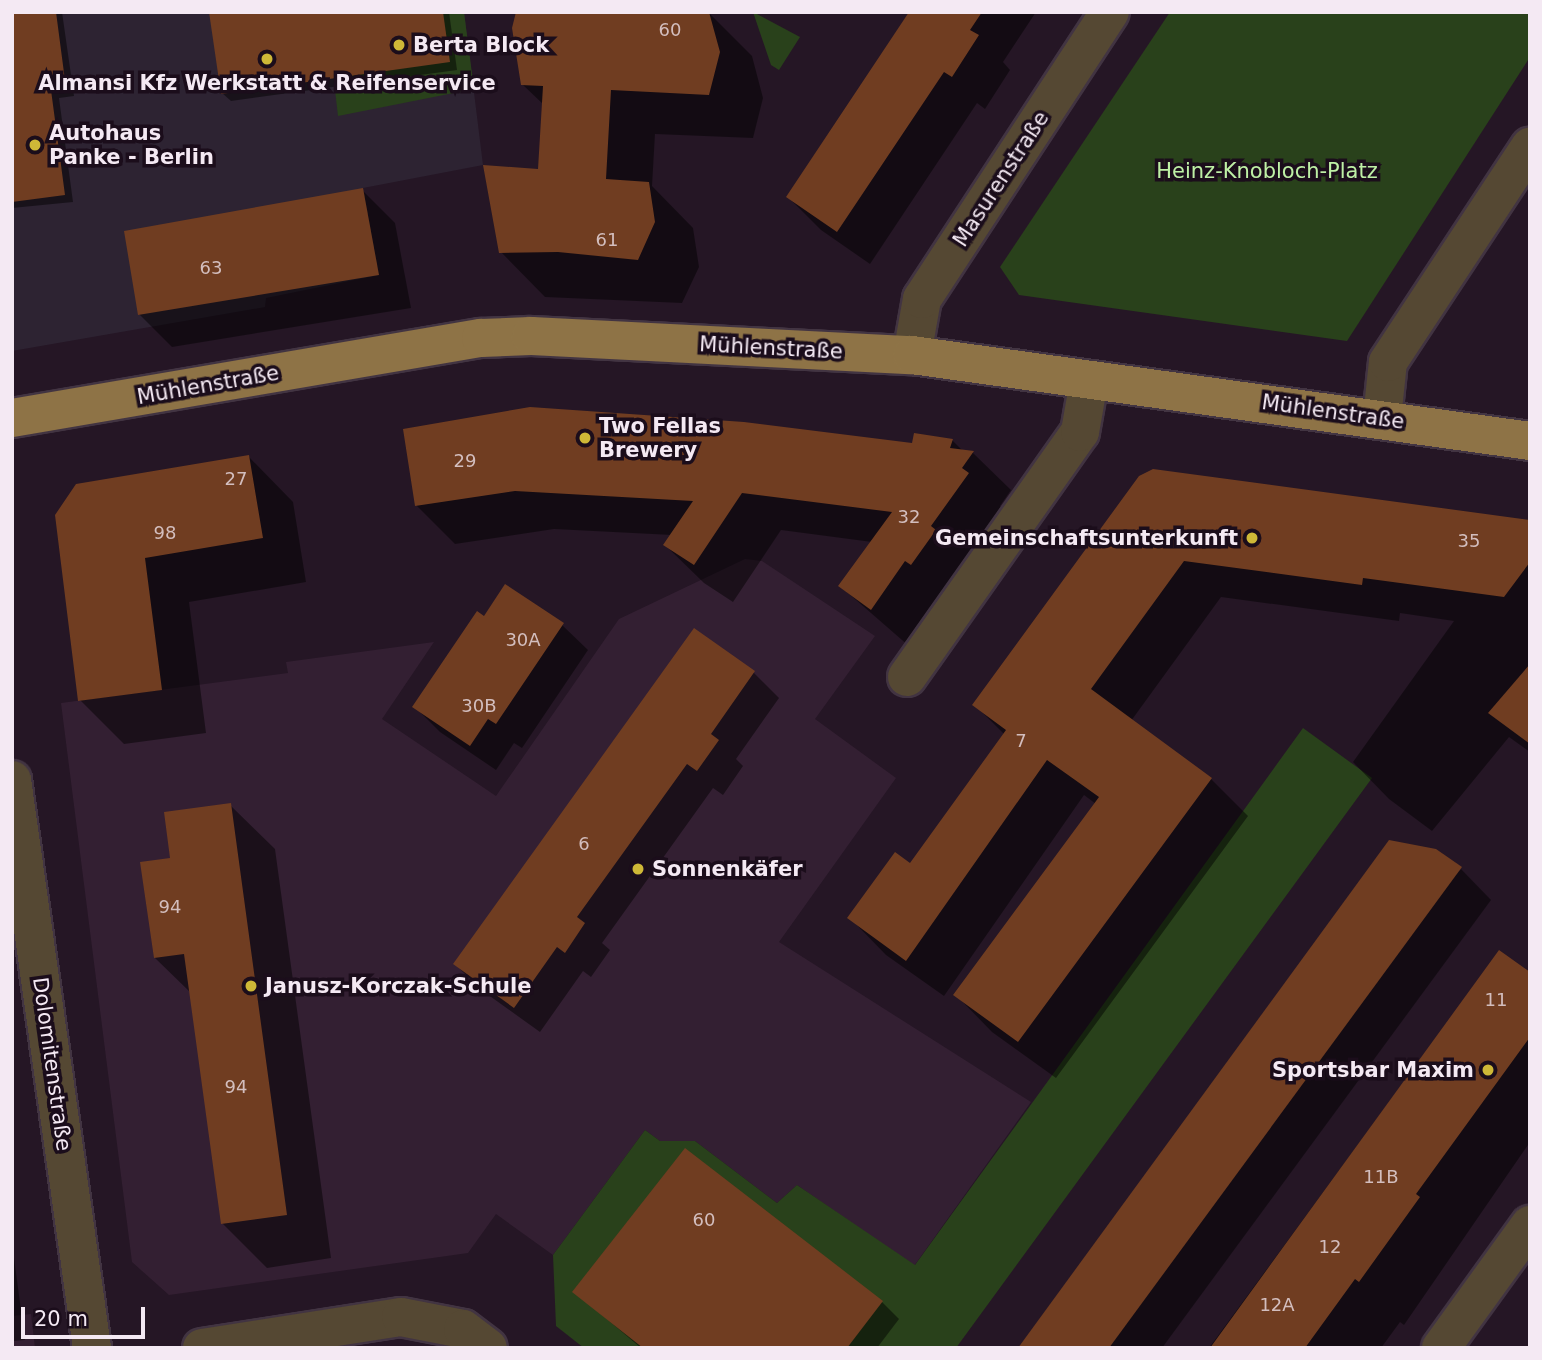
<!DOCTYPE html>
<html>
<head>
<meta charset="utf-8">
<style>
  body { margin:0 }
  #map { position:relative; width:1542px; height:1360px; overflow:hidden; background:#251625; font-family:"DejaVu Sans",sans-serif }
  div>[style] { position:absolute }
  .built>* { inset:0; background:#331f32 }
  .industrial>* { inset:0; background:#2d2332 }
  .green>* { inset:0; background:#29411b }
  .shadow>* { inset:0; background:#0007 }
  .building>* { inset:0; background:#703d21 }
  .roads { filter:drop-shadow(2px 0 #423442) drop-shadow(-2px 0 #423442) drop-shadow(0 2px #423442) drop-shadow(0 -2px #423442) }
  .minor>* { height:38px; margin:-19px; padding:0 19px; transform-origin:19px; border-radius:19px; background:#554833 }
  .major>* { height:38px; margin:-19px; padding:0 19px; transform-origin:19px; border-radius:19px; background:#8e7346 }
  .dots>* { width:19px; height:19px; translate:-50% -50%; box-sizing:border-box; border:4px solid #1b0d1b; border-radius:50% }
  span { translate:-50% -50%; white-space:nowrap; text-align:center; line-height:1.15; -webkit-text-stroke:7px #1b0d1b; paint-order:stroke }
  .number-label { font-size:18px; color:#d3bebe }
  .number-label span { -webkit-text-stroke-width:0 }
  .poi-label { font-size:21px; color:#f4e9f3; font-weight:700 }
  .left { translate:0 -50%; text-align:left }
  .right { translate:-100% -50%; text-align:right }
  .park-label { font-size:21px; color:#bef0a5 }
  .street-label { font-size:21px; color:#f4e9f3 }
  .frame { position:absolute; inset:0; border:14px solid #f4e9f3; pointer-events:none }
  .scale { position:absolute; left:21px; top:1307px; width:124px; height:32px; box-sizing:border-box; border:4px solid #f4e9f3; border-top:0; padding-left:9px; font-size:21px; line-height:24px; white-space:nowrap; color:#f4e9f3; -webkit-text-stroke:5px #1b0d1b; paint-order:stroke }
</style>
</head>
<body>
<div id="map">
  <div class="built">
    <div style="clip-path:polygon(745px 559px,762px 561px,875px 636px,815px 719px,896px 778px,779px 942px,1031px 1102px,914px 1266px,797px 1185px,777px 1203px,695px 1141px,660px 1141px,645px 1130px,553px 1255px,496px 1214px,468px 1253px,169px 1295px,132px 1262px,61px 703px,288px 673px,286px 662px,434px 642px,382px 719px,496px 796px,619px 619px)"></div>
    <div style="clip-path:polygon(31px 1314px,35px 1348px,12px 1348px,12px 1316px)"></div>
  </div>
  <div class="industrial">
    <div style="clip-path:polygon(12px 12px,464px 12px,483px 165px,363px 188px,379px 275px,266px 298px,265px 307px,12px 351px)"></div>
  </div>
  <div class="green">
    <div style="clip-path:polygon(326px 12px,464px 12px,474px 89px,338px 116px)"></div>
    <div style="clip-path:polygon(753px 12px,800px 37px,779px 70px,771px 65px)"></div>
    <div style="clip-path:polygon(1170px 12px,1530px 12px,1530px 57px,1347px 341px,1019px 295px,1000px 267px)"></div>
    <div style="clip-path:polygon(1303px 728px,1372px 778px,956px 1348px,584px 1348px,556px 1326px,553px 1255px,645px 1130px,660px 1141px,695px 1141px,777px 1203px,797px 1185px,915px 1265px)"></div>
  </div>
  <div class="shadow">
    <div style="clip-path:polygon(12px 12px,62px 12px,74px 96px,59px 98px,73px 202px,12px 208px)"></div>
    <div style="clip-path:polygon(211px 12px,449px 12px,457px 70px,231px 101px,222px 93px)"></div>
    <div style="clip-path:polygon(708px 12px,752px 56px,763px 98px,753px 138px,655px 134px,652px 186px,693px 228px,699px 267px,682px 303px,545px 297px,501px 252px,540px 171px,544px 105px,523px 85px)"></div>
    <div style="clip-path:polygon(911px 12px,1036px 12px,1003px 62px,1010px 70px,985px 109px,977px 103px,870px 264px,821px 230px,788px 197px)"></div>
    <div style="clip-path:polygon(362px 190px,395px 223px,411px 308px,172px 347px,139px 314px)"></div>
    <div style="clip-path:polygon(405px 430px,914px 445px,952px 440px,963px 451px,973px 453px,1011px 490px,1000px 506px,1006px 513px,910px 647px,840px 586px,872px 542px,781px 530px,733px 602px,704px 583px,665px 545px,672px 535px,554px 529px,455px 544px,417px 506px)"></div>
    <div style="clip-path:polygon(249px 457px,293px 502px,306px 582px,189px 602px,206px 733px,124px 744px,80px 700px,56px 515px)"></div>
    <div style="clip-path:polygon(1146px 473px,1530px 522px,1530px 752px,1509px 737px,1432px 831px,1389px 799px,1353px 762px,1454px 621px,1400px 613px,1399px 621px,1221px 597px,1131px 721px,1211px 779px,1248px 816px,1056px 1078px,992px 1032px,956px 995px,1096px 804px,1084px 795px,944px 996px,886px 955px,850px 918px,910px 866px,1005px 735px,975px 705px)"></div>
    <div style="clip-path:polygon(484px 619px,562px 625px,588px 650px,522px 748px,514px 743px,496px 770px,440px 732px,414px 706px)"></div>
    <div style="clip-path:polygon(694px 630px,754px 673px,779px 698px,736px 759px,743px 766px,723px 795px,713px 788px,602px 943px,610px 950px,591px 977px,583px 971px,540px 1032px,480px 989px,455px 964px)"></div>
    <div style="clip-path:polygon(230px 805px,275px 849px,331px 1258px,267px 1268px,222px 1223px,191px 993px,155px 958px,172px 859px)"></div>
    <div style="clip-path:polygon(1461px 869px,1491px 900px,1162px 1348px,1020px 1348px)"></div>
    <div style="clip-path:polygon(1499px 952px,1530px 974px,1530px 1142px,1404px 1325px,1400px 1322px,1381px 1348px,1209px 1348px)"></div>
    <div style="clip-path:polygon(12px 1243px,25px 1340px,12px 1341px)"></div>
    <div style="clip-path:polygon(575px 1292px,882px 1302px,899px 1319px,877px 1348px,641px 1348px)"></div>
  </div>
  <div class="building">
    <div style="clip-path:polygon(12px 12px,56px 12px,66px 88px,51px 90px,65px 195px,12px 202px)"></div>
    <div style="clip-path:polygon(209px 12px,443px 12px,450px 62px,221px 94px)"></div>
    <div style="clip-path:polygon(516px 12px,709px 12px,720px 52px,709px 95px,611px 90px,606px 179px,649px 182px,655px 222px,638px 260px,558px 252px,499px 253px,483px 165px,538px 169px,543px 86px,521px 85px,512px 28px)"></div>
    <div style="clip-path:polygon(909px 12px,982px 12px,970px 30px,979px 35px,952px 77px,944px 72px,837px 232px,786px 197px)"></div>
    <div style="clip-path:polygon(363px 188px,379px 275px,138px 315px,124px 231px)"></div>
    <div style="clip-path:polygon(530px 407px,744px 422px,912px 443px,914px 433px,953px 439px,950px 448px,974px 451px,962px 468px,969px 473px,931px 526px,936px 530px,911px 565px,905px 561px,871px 610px,838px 586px,892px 512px,742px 493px,694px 565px,663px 545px,693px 501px,515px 491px,415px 506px,403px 429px)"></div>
    <div style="clip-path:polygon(249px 455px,263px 538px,145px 558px,162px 690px,78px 701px,55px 515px,76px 484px)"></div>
    <div style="clip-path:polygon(1153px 469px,1530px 520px,1530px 562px,1504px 597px,1363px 578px,1362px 585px,1184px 561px,1091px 689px,1212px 778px,1018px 1042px,953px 995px,1099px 797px,1047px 760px,906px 961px,847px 918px,895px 852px,910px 863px,1006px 730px,972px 705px,1139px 476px)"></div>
    <div style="clip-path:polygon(505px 584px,564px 623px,496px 724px,488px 719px,470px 746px,412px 707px,477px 611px,484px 616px)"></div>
    <div style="clip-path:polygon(694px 628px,755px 671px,711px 734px,719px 740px,697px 771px,687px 764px,577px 917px,585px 923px,565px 953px,557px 947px,514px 1008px,453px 964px)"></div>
    <div style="clip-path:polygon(1530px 664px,1530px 744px,1488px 713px)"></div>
    <div style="clip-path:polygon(231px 803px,287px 1215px,221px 1224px,184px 954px,154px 958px,140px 862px,170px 858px,164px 812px)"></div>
    <div style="clip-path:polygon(1389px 840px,1436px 849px,1462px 867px,1109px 1348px,1018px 1348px)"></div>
    <div style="clip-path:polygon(1499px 950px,1530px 972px,1530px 1037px,1416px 1194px,1420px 1197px,1359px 1282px,1355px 1279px,1305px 1348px,1210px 1348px)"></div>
    <div style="clip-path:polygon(685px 1148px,883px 1301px,847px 1348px,643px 1348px,572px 1292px)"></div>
  </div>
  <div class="roads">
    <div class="minor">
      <div style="left:912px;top:355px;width:57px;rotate:-79.9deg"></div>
      <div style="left:922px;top:299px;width:343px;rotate:-56.8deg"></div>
      <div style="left:1382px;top:418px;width:56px;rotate:-83.9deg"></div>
      <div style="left:1388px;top:362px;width:258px;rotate:-56.6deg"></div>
      <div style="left:907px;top:677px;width:300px;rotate:-54.8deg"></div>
      <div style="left:1080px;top:432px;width:52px;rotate:-80deg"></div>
      <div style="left:12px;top:780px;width:574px;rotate:81.98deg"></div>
      <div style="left:202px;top:1348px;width:201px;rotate:-8.9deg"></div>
      <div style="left:401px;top:1317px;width:63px;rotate:11deg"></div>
      <div style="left:463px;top:1329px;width:31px;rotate:37deg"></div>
      <div style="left:1441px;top:1348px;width:152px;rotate:-54.1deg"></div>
    </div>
    <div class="major">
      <div style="left:12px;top:418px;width:476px;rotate:-9.7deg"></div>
      <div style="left:481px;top:338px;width:50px;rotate:-2.3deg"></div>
      <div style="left:531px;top:336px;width:381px;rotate:2.9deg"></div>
      <div style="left:912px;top:355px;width:624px;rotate:7.92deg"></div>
    </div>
  </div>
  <div class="dots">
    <div style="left:399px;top:45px;background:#ceb837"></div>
    <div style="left:267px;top:59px;background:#ceb837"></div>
    <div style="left:35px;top:145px;background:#ceb837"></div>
    <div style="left:585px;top:438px;background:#ceb837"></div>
    <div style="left:1252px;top:538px;background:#ceb837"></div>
    <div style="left:638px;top:869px;background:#ceb837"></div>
    <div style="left:251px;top:986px;background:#ceb837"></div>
    <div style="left:1488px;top:1070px;background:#ceb837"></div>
  </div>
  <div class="number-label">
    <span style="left:670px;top:30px">60</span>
    <span style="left:607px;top:240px">61</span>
    <span style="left:211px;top:268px">63</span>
    <span style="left:465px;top:461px">29</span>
    <span style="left:236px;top:479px">27</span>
    <span style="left:909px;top:517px">32</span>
    <span style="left:165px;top:533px">98</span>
    <span style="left:1469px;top:541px">35</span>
    <span style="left:523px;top:640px">30A</span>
    <span style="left:479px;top:706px">30B</span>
    <span style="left:1021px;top:741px">7</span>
    <span style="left:584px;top:844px">6</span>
    <span style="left:170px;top:907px">94</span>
    <span style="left:1496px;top:1000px">11</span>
    <span style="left:236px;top:1087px">94</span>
    <span style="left:1381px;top:1177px">11B</span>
    <span style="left:704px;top:1220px">60</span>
    <span style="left:1330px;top:1247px">12</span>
    <span style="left:1277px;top:1305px">12A</span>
  </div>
  <div class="poi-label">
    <span class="left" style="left:413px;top:45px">Berta Block</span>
    <span style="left:267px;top:83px">Almansi Kfz Werkstatt &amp; Reifenservice</span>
    <span class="left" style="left:49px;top:145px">Autohaus<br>Panke - Berlin</span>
    <span class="left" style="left:599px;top:438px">Two Fellas<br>Brewery</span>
    <span class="right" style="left:1238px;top:538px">Gemeinschaftsunterkunft</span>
    <span class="left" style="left:652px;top:869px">Sonnenkäfer</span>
    <span class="left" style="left:265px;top:986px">Janusz-Korczak-Schule</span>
    <span class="right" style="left:1474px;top:1070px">Sportsbar Maxim</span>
  </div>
  <div class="park-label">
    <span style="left:1267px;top:171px">Heinz-Knobloch-Platz</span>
  </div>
  <div class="street-label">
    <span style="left:1001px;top:179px;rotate:-57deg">Masurenstraße</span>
    <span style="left:771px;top:348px;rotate:3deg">Mühlenstraße</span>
    <span style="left:208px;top:385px;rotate:-10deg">Mühlenstraße</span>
    <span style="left:1333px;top:412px;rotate:8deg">Mühlenstraße</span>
    <span style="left:52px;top:1064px;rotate:82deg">Dolomitenstraße</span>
  </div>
  <div class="frame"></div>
  <div class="scale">20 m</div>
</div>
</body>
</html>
